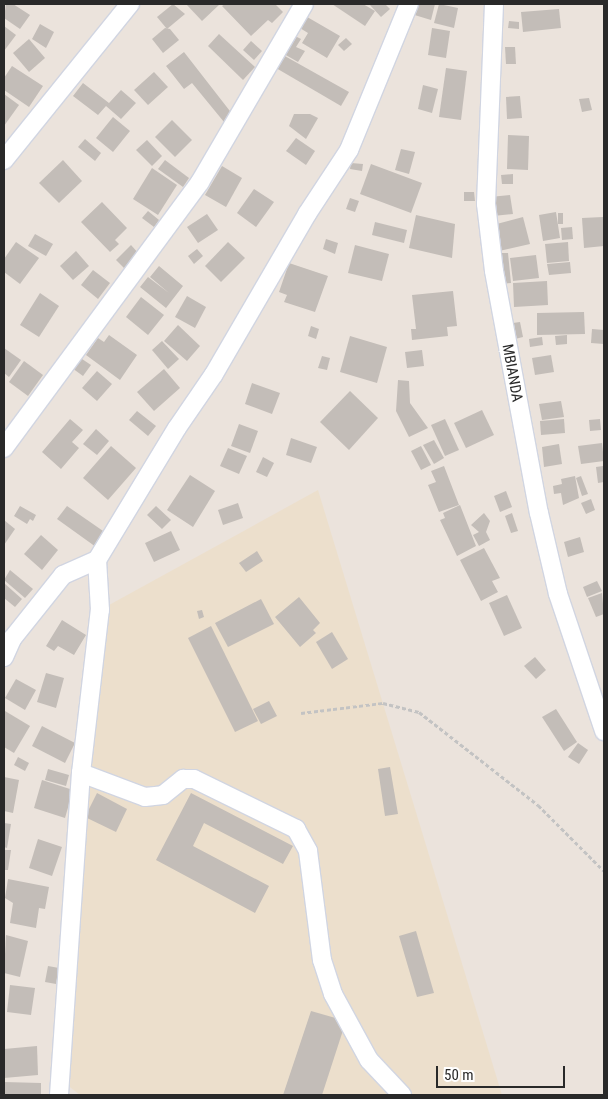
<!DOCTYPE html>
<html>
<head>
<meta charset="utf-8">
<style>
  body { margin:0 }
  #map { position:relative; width:608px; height:1099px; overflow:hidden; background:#ebe3dc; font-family:"Roboto Condensed",sans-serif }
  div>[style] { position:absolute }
  .education>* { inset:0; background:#ecdfcc }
  .building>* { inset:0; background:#c3bdb8 }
  .path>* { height:3px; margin-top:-1.5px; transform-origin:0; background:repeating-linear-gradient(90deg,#c3c3c3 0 4px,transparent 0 6.5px) }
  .roads { filter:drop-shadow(1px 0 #d1d5e1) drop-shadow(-1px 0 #d1d5e1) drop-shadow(0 1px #d1d5e1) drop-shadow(0 -1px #d1d5e1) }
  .minor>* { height:18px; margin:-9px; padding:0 9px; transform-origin:9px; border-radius:9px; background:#fff }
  span { translate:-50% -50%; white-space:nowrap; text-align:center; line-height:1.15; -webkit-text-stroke:4.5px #fff; paint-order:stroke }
  .street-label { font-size:15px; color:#292929 }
  .frame { position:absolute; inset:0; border:5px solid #292929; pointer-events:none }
  .scale { position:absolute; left:436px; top:1066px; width:129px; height:22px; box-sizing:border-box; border:2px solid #292929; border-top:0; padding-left:6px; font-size:15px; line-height:18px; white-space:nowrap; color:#292929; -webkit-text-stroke:4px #fff; paint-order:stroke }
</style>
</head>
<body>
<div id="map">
  <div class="education">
    <div style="clip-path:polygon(318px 490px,502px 1095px,80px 1095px,61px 1080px,100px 610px)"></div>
  </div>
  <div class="building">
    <div style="clip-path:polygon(6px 4px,13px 4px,30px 15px,20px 29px,4px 18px)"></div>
    <div style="clip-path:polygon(173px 4px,185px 14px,167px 29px,157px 17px)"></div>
    <div style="clip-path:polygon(186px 4px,220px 4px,202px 21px)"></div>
    <div style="clip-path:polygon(225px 4px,275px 4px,283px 12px,272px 23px,268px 20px,251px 36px,222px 6px)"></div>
    <div style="clip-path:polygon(332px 4px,363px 4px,375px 11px,365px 26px)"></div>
    <div style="clip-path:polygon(369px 4px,385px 4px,390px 9px,381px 17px)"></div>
    <div style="clip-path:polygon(410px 4px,435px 4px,431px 20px,408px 13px)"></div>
    <div style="clip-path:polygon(439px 4px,458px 8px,454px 28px,434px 23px)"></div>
    <div style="clip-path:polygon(559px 9px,561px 28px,523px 32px,521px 12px)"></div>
    <div style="clip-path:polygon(302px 14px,340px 36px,327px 58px,302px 43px,308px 33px,295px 25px)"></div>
    <div style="clip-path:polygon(509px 21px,519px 22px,519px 29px,508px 28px)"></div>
    <div style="clip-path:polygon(40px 24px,54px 32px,46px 48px,32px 39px)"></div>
    <div style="clip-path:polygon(4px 26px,16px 35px,4px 51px)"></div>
    <div style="clip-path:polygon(165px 28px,170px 29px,179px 40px,163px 53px,152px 39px)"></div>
    <div style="clip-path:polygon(432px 28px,450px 31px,446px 58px,428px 55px)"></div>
    <div style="clip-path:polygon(219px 34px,255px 67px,243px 80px,208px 46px)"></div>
    <div style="clip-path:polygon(293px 35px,301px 39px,296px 47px,305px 51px,298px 62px,284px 54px)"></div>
    <div style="clip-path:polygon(346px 38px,352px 44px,344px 51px,338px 45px)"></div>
    <div style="clip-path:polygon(29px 39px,45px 58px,29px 72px,13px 53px)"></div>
    <div style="clip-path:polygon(251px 41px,262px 51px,254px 60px,243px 50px)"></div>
    <div style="clip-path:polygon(505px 47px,515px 47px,516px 64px,506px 64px)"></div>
    <div style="clip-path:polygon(184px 52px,233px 115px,224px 122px,192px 83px,184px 89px,166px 66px)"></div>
    <div style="clip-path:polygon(283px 55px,349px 92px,341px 106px,276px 68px)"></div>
    <div style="clip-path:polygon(12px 66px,43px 86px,29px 107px,4px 90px,4px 78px)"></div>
    <div style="clip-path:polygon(446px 68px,467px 71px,461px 120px,439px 117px)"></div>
    <div style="clip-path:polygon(154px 72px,168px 87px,148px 105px,134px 90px)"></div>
    <div style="clip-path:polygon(83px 83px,109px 103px,121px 90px,136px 103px,121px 119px,106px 106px,98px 115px,73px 96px)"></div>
    <div style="clip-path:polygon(423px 85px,438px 89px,432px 113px,418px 109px)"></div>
    <div style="clip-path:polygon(4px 94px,19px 105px,4px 126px)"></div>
    <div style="clip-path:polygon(520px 96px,522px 118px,507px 119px,506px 97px)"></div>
    <div style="clip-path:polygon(589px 98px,592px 110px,582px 112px,579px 99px)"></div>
    <div style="clip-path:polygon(294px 114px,310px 114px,318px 118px,306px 139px,289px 126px)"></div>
    <div style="clip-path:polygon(113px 117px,130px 131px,113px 152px,96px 138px)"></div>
    <div style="clip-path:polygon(172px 120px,192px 140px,175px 157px,155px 137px)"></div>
    <div style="clip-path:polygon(508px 135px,529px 136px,528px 170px,507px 169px)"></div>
    <div style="clip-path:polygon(296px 138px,315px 151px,306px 165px,286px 151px)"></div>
    <div style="clip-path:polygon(85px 139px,101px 153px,95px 161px,78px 147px)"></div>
    <div style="clip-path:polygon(147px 140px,162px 156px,152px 166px,136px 150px)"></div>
    <div style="clip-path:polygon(401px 149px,415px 152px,409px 174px,395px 170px)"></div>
    <div style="clip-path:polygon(63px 160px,82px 181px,59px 203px,39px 183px)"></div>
    <div style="clip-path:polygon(165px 160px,189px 178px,183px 187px,158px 169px)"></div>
    <div style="clip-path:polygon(351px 163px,363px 164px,362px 171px,350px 169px)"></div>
    <div style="clip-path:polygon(371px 164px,422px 183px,411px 213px,360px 194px)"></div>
    <div style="clip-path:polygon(222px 166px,242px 178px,226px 207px,205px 195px)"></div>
    <div style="clip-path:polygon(152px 168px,177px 185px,158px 215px,133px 199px)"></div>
    <div style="clip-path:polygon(513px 174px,513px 184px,502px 184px,501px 175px)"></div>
    <div style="clip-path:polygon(254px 189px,274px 202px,256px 227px,237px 213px)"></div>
    <div style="clip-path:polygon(464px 192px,474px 192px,475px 201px,464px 201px)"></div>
    <div style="clip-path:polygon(510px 195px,513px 214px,493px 216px,490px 197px)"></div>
    <div style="clip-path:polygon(350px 198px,359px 201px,355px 212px,346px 209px)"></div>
    <div style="clip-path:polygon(102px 202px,127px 228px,115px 240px,119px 244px,110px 252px,81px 222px)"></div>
    <div style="clip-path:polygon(148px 211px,159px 220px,154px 227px,142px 218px)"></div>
    <div style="clip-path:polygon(556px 212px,560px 238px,543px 241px,539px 215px)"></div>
    <div style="clip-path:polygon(558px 213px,563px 213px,563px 224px,558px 224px)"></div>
    <div style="clip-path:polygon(207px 214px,218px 230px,198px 243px,187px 227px)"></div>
    <div style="clip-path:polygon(416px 215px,455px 224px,452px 258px,409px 248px)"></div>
    <div style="clip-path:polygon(523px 217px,530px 244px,495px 252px,489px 226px)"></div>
    <div style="clip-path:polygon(603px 217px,604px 246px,584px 248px,582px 218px)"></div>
    <div style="clip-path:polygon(375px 222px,407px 230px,404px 243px,372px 235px)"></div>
    <div style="clip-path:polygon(572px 227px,573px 239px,562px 240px,561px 228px)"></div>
    <div style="clip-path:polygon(35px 234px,53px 244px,46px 256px,28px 246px)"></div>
    <div style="clip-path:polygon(326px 239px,338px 243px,335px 254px,323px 249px)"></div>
    <div style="clip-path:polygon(16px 242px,39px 258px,20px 284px,4px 272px,4px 259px)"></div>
    <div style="clip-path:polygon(228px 242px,245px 258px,221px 282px,205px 266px)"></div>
    <div style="clip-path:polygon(568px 242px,569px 261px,547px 263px,545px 244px)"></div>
    <div style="clip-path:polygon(131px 245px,139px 254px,125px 269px,116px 260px)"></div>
    <div style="clip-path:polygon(355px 245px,389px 254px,382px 281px,348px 273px)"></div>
    <div style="clip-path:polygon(197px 249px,203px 256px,194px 264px,188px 256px)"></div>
    <div style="clip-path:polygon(76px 251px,89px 266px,73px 280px,60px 266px)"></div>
    <div style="clip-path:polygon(499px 253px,508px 253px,511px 283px,502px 284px)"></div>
    <div style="clip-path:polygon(536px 255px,539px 278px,513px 281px,510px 258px)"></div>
    <div style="clip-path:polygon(570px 262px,571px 273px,549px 275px,547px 264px)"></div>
    <div style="clip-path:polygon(289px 263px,328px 276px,315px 312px,284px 302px,287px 295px,279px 292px)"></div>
    <div style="clip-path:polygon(159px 266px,183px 286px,166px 308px,140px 287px,148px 277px,169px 293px,150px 277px)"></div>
    <div style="clip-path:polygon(93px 270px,110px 283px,98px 299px,81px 285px)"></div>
    <div style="clip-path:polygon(547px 281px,548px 305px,514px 307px,513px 283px)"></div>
    <div style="clip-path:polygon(453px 291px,457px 326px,447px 327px,448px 336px,412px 340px,411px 329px,416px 329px,412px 295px)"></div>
    <div style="clip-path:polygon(40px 293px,59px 306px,39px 337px,20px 325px)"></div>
    <div style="clip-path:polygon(187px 296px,206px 307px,195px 328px,175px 317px)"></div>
    <div style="clip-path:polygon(141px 297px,164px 315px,148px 335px,126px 317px)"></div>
    <div style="clip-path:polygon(584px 312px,585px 334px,537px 335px,537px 313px)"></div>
    <div style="clip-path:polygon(520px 322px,523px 337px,515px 339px,513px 323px)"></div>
    <div style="clip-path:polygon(178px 325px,200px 346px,187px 361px,164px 341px)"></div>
    <div style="clip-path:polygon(311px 326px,319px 329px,316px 339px,308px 336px)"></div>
    <div style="clip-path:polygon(592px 329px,604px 330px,604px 344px,591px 343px)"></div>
    <div style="clip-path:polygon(109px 335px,137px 355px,120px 380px,86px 355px,98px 338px,104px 342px)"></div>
    <div style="clip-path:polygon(567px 335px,567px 344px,556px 345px,555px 336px)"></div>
    <div style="clip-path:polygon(350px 336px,387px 347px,377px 383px,340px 372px)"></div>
    <div style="clip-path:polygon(542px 337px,543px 345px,530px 347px,529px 339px)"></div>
    <div style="clip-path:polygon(162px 341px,179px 359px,168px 369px,152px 350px)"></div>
    <div style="clip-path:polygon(4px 348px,21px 360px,9px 377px,4px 373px)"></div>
    <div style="clip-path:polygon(422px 350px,424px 366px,407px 368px,405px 352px)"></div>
    <div style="clip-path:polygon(551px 355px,554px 372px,535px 375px,532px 358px)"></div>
    <div style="clip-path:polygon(322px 356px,330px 358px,327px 370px,318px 368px)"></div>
    <div style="clip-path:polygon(79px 357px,91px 365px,83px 376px,72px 368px)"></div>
    <div style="clip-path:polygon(24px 361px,43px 375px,28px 396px,9px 382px)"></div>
    <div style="clip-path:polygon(164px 369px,180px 388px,154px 411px,137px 392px)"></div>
    <div style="clip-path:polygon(97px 371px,112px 384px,97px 401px,82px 388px)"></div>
    <div style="clip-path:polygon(398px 380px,409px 381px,410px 403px,428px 428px,409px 437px,396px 411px)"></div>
    <div style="clip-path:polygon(252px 383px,280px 393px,272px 414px,245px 404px)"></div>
    <div style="clip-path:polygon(350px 391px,378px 418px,349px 450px,320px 422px)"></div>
    <div style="clip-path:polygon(561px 401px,564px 417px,542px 420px,539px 404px)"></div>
    <div style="clip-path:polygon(482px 410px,494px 435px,466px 448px,454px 423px)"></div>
    <div style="clip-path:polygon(137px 411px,156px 426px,148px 436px,129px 420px)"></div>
    <div style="clip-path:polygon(70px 419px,83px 430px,72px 442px,79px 448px,61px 469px,42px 452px)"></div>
    <div style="clip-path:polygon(445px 419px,459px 450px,445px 456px,431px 425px)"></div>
    <div style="clip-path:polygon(564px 419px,565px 433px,541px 435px,540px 421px)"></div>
    <div style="clip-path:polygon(600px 419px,601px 430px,590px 431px,589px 420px)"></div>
    <div style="clip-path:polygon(239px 424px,258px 431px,250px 453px,231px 446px)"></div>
    <div style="clip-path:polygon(96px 429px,109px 441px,97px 455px,83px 444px)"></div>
    <div style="clip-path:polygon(291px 438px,317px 447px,311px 463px,286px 455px)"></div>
    <div style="clip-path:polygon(434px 440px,444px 458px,434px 464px,423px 445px)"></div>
    <div style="clip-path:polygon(602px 443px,604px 461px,581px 464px,578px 446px)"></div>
    <div style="clip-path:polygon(559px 444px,562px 464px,544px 467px,542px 447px)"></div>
    <div style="clip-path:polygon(111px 446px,136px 468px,108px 500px,83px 478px)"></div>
    <div style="clip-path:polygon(421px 446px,431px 465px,421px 470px,411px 451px)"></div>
    <div style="clip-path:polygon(228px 448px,247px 456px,239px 474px,220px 466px)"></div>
    <div style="clip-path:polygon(263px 457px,274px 463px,267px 477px,256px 472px)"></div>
    <div style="clip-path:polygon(444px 466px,459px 505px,439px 512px,428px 485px,436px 482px,431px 471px)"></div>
    <div style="clip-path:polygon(603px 466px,604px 482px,598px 483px,596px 467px)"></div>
    <div style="clip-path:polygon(190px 475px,215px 491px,193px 527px,167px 510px)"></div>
    <div style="clip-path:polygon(575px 476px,579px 498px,563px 505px,561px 493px,554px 494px,553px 486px,562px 484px,561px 479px)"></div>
    <div style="clip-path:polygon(581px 476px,588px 494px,582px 496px,576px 478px)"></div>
    <div style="clip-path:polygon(506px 491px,512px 507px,500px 512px,494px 496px)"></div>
    <div style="clip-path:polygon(591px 499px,595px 510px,586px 514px,581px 503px)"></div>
    <div style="clip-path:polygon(238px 503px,243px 518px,223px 525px,218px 510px)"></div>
    <div style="clip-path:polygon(460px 505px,476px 546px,457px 556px,440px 520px,445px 518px,443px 513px)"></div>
    <div style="clip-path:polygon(20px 506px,36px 515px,33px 521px,30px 519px,27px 524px,14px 516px)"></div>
    <div style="clip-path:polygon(67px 506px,106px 533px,96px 547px,57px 519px)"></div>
    <div style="clip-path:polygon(156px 506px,171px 520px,162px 529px,147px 515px)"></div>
    <div style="clip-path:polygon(484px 513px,490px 521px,486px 532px,490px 540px,479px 546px,473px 535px,479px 532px,471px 525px)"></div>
    <div style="clip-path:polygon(512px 513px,518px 531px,511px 533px,505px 516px)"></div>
    <div style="clip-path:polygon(4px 520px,15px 529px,4px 545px)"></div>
    <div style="clip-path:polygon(171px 531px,180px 550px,154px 562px,145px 543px)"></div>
    <div style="clip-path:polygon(41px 535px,58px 550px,42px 570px,24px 554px)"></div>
    <div style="clip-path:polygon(580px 537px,584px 552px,568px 557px,564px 542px)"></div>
    <div style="clip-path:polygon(484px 548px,500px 578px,492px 581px,498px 592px,481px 601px,460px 560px)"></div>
    <div style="clip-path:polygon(257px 551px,263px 561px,246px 572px,239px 563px)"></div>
    <div style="clip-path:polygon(10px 570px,33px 589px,25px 598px,4px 580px)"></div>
    <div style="clip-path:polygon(597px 581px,602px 591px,587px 597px,583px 587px)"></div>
    <div style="clip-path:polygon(4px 583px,22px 599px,15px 607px,4px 598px)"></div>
    <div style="clip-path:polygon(602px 593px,604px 614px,596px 617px,588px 598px)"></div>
    <div style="clip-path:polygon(507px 595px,522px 628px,504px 636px,489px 603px)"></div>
    <div style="clip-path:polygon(299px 597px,320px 623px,313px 630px,316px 633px,300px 647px,275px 617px)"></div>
    <div style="clip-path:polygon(261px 599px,274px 624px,228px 647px,215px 623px)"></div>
    <div style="clip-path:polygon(202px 610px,204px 617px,199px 619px,197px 611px)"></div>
    <div style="clip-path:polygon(62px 620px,86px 635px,74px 655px,58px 646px,54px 651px,46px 646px)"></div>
    <div style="clip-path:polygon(211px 626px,258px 721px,235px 732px,188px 638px)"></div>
    <div style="clip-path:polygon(332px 632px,348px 659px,332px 669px,316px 642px)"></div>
    <div style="clip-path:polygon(535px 657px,546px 670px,536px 679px,524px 666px)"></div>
    <div style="clip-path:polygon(46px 673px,64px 678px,56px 708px,37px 702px)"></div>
    <div style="clip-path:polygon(16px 679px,36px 690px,25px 710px,5px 698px)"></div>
    <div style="clip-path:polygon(269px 701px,277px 716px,261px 724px,253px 709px)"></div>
    <div style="clip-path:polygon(556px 709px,577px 742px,564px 751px,542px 717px)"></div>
    <div style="clip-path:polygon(5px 711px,30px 726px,14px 753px,4px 747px)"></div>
    <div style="clip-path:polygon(42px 726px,75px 743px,65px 763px,32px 746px)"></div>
    <div style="clip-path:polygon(578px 743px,588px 750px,579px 764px,568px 757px)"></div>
    <div style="clip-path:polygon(18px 757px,29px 763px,25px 771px,14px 765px)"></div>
    <div style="clip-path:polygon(390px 767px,398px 814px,385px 816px,378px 769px)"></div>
    <div style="clip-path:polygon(48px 769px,69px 775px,66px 786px,45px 780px)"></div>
    <div style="clip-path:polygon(4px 777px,19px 780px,13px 813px,4px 811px)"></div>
    <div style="clip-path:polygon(42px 780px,73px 790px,65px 818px,34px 808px)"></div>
    <div style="clip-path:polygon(97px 793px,127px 809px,116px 832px,85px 817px)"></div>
    <div style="clip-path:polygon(191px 793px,293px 846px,283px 864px,204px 823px,193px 846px,269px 886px,255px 913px,156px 860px)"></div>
    <div style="clip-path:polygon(4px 823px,11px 824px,7px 848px,4px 847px)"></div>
    <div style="clip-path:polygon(38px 839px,62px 847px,52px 876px,29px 868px)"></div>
    <div style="clip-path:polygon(4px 850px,11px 850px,8px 870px,4px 870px)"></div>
    <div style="clip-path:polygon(8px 879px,49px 887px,45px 909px,39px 908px,36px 928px,10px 923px,13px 903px,5px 898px)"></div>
    <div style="clip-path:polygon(416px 931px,434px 993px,417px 997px,399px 936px)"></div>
    <div style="clip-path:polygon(6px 935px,28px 941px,20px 977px,4px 973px)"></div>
    <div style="clip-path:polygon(48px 966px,59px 968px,56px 984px,45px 982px)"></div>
    <div style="clip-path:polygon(10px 985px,35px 988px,31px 1015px,7px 1012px)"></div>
    <div style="clip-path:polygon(311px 1011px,346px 1021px,322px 1095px,283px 1095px)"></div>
    <div style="clip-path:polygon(37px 1046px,38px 1075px,4px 1078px,4px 1049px)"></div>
    <div style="clip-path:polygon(4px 1082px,41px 1083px,41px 1095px,4px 1095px)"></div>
  </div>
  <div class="path">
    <div style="left:301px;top:713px;width:83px;rotate:-7deg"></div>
    <div style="left:383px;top:703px;width:37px;rotate:14deg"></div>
    <div style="left:419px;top:712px;width:151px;rotate:38deg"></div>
    <div style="left:538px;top:805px;width:93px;rotate:45deg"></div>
  </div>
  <div class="roads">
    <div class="minor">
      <div style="left:494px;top:4px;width:200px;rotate:92.3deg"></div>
      <div style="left:486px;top:204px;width:67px;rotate:83.2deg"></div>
      <div style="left:494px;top:271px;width:246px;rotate:79.5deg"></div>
      <div style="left:539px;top:513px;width:83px;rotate:76.8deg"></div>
      <div style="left:558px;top:594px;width:145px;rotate:71.4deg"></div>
      <div style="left:4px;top:160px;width:201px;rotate:-51.1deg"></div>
      <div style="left:4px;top:448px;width:330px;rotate:-53.6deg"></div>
      <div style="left:200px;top:182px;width:206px;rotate:-59.7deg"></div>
      <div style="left:4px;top:657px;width:20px;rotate:-66deg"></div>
      <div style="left:12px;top:639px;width:82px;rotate:-51.4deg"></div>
      <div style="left:63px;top:575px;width:37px;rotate:-24deg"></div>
      <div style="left:81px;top:773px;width:68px;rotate:20.6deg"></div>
      <div style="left:145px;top:797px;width:18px;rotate:-6deg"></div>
      <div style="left:163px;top:795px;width:26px;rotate:-39deg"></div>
      <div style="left:183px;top:779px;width:11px"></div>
      <div style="left:194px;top:779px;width:114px;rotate:26.1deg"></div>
      <div style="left:296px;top:829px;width:25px;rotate:61deg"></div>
      <div style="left:308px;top:851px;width:110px;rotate:82.7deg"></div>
      <div style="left:322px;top:960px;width:36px;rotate:72deg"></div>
      <div style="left:333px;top:994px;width:75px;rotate:61.4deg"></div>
      <div style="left:369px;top:1060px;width:48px;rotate:46.7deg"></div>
      <div style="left:59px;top:1095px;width:323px;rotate:-86.1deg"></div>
      <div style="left:81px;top:773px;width:164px;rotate:-83.4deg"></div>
      <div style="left:100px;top:610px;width:50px;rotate:-93.4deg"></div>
      <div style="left:97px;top:560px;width:154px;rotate:-58.8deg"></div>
      <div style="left:177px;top:428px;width:65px;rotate:-55.6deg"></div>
      <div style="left:214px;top:374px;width:185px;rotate:-59.8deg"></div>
      <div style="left:307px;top:214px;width:77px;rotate:-56.7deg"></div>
      <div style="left:349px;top:150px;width:158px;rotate:-67.7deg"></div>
    </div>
  </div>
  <div class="street-label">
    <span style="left:512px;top:373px;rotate:80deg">MBIANDA</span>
  </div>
  <div class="frame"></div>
  <div class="scale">50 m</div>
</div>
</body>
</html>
